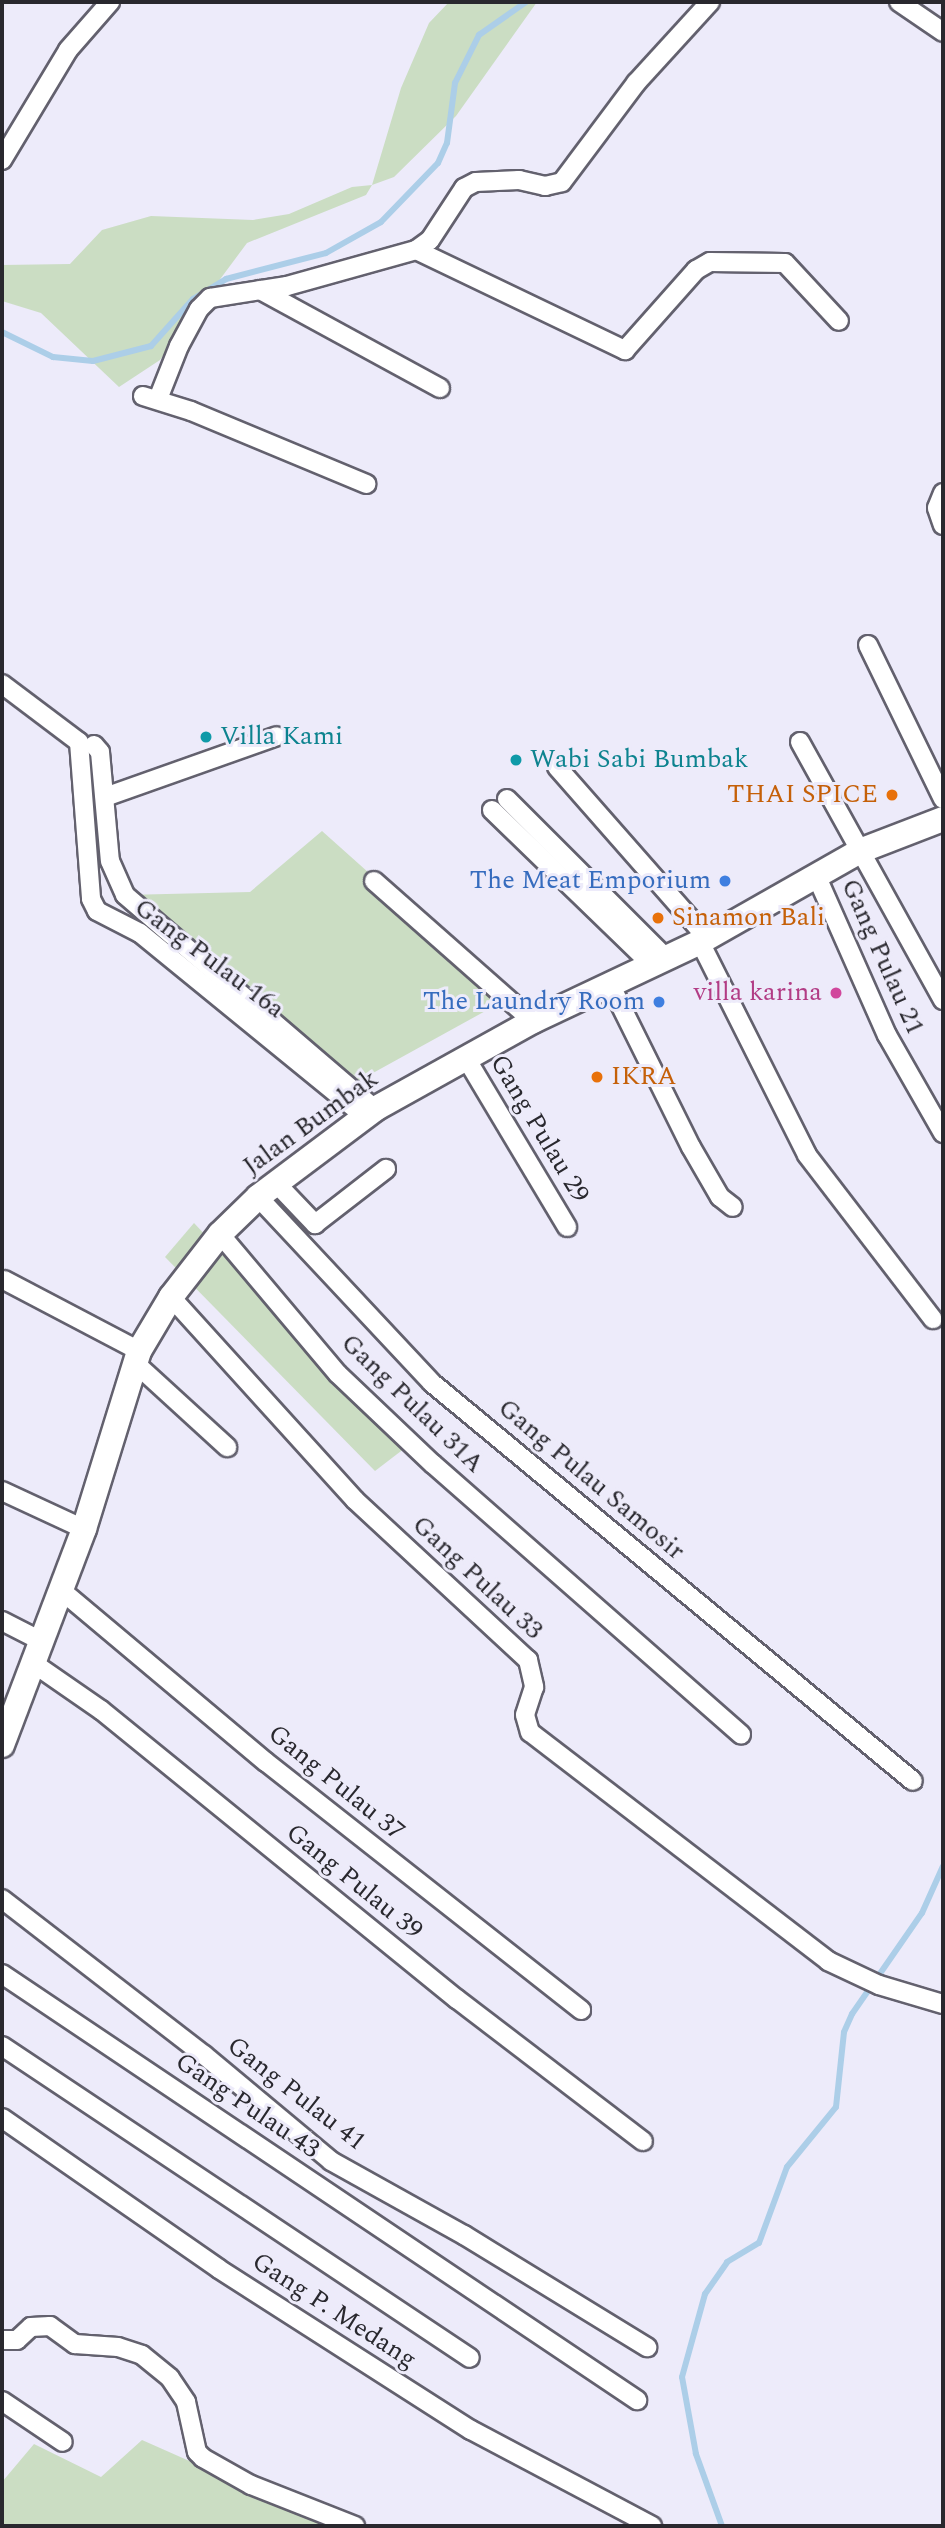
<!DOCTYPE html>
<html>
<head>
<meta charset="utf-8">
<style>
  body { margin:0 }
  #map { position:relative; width:945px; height:2528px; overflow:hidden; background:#edebfa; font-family:Spectral,serif }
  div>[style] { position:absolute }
  .green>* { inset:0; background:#cbddc3 }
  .stream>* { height:6px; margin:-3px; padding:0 3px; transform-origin:3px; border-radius:3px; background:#accee8 }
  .roads { filter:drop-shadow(2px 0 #63616e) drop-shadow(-2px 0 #63616e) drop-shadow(0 2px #63616e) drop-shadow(0 -2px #63616e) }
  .street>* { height:18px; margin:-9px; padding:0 9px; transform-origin:9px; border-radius:9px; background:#fff }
  .secondary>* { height:24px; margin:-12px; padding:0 12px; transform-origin:12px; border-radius:12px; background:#fff }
  .dots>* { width:19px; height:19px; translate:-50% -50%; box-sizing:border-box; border:4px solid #edebfa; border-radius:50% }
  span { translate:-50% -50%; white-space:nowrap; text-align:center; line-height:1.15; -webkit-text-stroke:6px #edebfa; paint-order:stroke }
  .culture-label { font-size:26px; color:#0d838f }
  .left { translate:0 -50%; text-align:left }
  .food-label { font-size:26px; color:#c56008 }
  .right { translate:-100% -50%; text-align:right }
  .shop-label { font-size:26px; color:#366cbe }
  .street-label { font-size:26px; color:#29282e }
  .hotel-label { font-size:26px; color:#b23c85 }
  .frame { position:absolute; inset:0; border:4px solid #29282e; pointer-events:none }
</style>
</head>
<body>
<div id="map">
  <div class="green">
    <div style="clip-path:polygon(449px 2px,537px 2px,456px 116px,394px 177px,372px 185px,366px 195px,247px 243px,160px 360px,119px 387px,41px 313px,2px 301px,2px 265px,70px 264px,102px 230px,151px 216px,253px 220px,289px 214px,352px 187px,372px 185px,401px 88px,429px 23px)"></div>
    <div style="clip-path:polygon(322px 831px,509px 998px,353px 1084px,125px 895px,250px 892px)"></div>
    <div style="clip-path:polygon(194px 1223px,405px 1448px,375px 1471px,165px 1257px)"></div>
    <div style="clip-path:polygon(142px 2440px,336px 2526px,2px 2526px,2px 2482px,34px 2444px,101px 2477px)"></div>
  </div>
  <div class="stream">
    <div style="left:2px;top:332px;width:57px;rotate:26.1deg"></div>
    <div style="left:53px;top:357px;width:40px;rotate:5.7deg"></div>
    <div style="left:93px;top:361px;width:60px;rotate:-14.5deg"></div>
    <div style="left:151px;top:346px;width:63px;rotate:-48.2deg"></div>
    <div style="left:193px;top:299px;width:39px;rotate:-31deg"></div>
    <div style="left:226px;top:279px;width:103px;rotate:-14.6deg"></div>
    <div style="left:326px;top:253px;width:63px;rotate:-29.4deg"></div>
    <div style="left:381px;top:222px;width:82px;rotate:-46deg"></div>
    <div style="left:438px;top:163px;width:22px;rotate:-66deg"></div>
    <div style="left:447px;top:143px;width:61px;rotate:-82.4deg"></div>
    <div style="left:455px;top:83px;width:54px;rotate:-63.4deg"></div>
    <div style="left:479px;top:35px;width:57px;rotate:-35.1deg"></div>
    <div style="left:722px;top:2526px;width:77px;rotate:-109.9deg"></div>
    <div style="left:696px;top:2454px;width:78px;rotate:-100.3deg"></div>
    <div style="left:682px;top:2377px;width:86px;rotate:-74.5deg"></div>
    <div style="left:705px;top:2294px;width:39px;rotate:-55deg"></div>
    <div style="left:727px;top:2262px;width:37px;rotate:-31deg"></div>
    <div style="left:759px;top:2243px;width:81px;rotate:-69.8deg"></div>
    <div style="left:787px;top:2167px;width:77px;rotate:-50.8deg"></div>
    <div style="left:836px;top:2107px;width:75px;rotate:-83.9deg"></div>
    <div style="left:844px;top:2032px;width:20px;rotate:-66deg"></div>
    <div style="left:852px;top:2014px;width:123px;rotate:-55.3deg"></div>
    <div style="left:922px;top:1913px;width:51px;rotate:-65.9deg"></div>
  </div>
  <div class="roads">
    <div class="street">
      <div style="left:899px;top:2px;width:53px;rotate:34.3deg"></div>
      <div style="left:2px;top:160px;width:128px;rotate:-59deg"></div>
      <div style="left:68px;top:50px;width:64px;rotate:-48.8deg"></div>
      <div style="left:416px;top:250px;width:232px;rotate:25.6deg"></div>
      <div style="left:625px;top:350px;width:107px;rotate:-48.4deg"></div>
      <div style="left:696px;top:270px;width:16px;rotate:-30deg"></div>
      <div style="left:710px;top:262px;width:75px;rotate:0.8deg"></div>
      <div style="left:785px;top:263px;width:79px;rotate:47deg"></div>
      <div style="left:260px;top:290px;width:205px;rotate:28.6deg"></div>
      <div style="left:143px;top:396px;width:50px;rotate:17.4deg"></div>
      <div style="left:191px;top:411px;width:190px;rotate:22.6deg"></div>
      <div style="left:158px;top:399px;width:57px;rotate:-68.4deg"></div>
      <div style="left:179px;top:346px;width:42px;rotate:-61.6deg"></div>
      <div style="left:199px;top:309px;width:16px;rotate:-45deg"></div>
      <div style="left:210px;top:298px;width:78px;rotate:-8.9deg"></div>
      <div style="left:287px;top:286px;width:134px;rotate:-15.6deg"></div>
      <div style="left:416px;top:250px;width:17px;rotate:-36deg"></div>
      <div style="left:430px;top:240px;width:62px;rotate:-56.8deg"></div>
      <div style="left:464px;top:188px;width:13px;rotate:-27deg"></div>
      <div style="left:476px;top:182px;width:43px;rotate:-2.7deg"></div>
      <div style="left:519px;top:180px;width:27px;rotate:13deg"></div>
      <div style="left:545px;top:186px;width:17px;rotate:-13deg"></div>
      <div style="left:562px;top:182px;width:124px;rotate:-53.2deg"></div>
      <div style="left:636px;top:83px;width:110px;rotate:-47.6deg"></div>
      <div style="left:943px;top:493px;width:16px;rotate:112deg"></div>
      <div style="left:937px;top:508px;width:18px;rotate:71deg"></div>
      <div style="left:868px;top:645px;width:171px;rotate:64deg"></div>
      <div style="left:2px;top:684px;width:96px;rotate:37deg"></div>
      <div style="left:79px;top:742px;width:157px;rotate:85.6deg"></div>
      <div style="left:91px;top:899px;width:13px;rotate:63deg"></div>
      <div style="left:97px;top:911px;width:48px;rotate:27.1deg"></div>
      <div style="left:140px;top:933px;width:289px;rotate:39.2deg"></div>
      <div style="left:800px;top:742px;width:295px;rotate:61deg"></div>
      <div style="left:94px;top:745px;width:9px;rotate:49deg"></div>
      <div style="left:100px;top:752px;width:109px;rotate:84.8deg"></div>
      <div style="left:110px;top:861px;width:37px;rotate:66deg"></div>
      <div style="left:125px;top:895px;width:329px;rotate:40.6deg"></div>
      <div style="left:557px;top:767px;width:227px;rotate:48.7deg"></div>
      <div style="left:105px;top:797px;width:182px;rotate:-19.5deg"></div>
      <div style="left:507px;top:799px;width:226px;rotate:45deg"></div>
      <div style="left:492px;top:810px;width:224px;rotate:44.1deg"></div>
      <div style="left:816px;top:875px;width:175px;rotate:66.1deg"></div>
      <div style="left:887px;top:1035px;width:113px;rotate:60.3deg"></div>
      <div style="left:374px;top:881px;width:212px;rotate:41.4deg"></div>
      <div style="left:700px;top:942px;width:238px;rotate:63.3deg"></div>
      <div style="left:807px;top:1155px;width:207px;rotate:52.5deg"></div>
      <div style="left:610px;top:984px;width:182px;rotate:63.6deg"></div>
      <div style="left:691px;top:1147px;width:58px;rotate:59.9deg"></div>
      <div style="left:720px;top:1197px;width:16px;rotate:38deg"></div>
      <div style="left:466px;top:1058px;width:197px;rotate:59.1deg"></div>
      <div style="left:276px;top:1183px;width:57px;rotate:46.4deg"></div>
      <div style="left:315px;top:1224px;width:90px;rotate:-37.8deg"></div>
      <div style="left:258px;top:1197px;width:255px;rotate:46.9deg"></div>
      <div style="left:432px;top:1383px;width:624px;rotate:39.61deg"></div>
      <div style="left:220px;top:1234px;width:183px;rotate:49.9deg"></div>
      <div style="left:338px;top:1374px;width:131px;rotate:43.5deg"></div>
      <div style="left:433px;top:1464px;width:410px;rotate:41.3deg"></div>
      <div style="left:4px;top:1280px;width:153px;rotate:27.7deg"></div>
      <div style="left:171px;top:1297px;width:274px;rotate:47.8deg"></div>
      <div style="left:355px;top:1500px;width:236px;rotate:42.8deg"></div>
      <div style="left:528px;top:1660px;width:28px;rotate:77deg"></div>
      <div style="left:534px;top:1687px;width:29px;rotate:108deg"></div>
      <div style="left:525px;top:1715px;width:18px;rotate:74deg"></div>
      <div style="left:530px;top:1732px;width:376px;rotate:37.5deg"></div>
      <div style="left:828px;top:1961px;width:56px;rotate:25.2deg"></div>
      <div style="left:879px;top:1985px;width:67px;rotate:16.5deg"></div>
      <div style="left:135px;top:1363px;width:125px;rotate:42.4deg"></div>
      <div style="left:2px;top:1491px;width:90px;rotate:24.9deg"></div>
      <div style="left:62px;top:1591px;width:266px;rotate:40deg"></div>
      <div style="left:266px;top:1762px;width:401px;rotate:38.2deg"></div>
      <div style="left:2px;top:1621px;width:44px;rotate:27.1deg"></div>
      <div style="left:33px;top:1663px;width:83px;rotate:34.7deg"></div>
      <div style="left:101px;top:1710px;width:459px;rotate:39.1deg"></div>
      <div style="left:457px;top:1999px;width:234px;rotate:37.4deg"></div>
      <div style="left:2px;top:1899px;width:255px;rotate:37.7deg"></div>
      <div style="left:204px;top:2055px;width:165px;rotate:39.8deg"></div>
      <div style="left:331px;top:2161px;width:152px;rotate:29.1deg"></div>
      <div style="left:464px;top:2235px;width:215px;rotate:31.5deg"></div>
      <div style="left:2px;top:1974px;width:765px;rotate:33.86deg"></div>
      <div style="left:2px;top:2046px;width:562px;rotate:33.69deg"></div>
      <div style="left:2px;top:2118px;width:264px;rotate:34.8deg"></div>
      <div style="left:219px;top:2269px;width:299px;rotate:32.6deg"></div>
      <div style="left:471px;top:2430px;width:205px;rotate:27.9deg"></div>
      <div style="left:2px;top:2340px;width:15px"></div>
      <div style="left:17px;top:2340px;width:19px;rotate:-43deg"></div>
      <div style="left:31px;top:2327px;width:19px;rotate:-3deg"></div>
      <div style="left:50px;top:2326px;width:31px;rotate:36deg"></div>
      <div style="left:75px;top:2344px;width:43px;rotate:4deg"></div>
      <div style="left:118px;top:2347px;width:25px;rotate:18deg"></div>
      <div style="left:142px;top:2355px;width:36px;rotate:39deg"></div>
      <div style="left:170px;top:2378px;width:29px;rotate:56deg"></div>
      <div style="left:186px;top:2402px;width:51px;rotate:77.6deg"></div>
      <div style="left:197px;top:2452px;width:8px;rotate:45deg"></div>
      <div style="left:203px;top:2458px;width:55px;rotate:29.4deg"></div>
      <div style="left:251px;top:2485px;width:112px;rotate:21.5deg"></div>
      <div style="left:2px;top:2401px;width:73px;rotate:33.9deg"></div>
    </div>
    <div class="secondary">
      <div style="left:2px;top:1745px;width:231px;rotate:-69.2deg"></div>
      <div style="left:84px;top:1529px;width:186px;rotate:-72.8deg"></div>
      <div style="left:139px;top:1351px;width:63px;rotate:-59.3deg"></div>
      <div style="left:171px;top:1297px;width:80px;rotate:-52.1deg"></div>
      <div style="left:220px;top:1234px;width:53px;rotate:-44.2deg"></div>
      <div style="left:258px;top:1197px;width:146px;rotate:-36.9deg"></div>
      <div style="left:375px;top:1109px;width:181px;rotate:-29.1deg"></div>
      <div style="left:533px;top:1021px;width:185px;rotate:-25.3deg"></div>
      <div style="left:700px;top:942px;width:184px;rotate:-29.6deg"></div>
      <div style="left:860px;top:851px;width:89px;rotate:-21.1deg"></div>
    </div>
  </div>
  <div class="dots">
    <div style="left:206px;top:737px;background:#0f9aa8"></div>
    <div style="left:516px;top:760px;background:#0f9aa8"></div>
    <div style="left:892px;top:795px;background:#e8710a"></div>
    <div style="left:725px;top:881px;background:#3f7fe0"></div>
    <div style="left:658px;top:918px;background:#e8710a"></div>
    <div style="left:836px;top:993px;background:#d1479c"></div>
    <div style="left:659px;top:1002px;background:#3f7fe0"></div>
    <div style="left:597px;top:1077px;background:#e8710a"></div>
  </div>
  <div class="culture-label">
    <span class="left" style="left:220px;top:737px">Villa Kami</span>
    <span class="left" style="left:530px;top:760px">Wabi Sabi Bumbak</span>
  </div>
  <div class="food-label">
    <span class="right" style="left:878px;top:795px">THAI SPICE</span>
    <span class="left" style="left:672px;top:918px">Sinamon Bali</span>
    <span class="left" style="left:611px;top:1077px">IKRA</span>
  </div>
  <div class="shop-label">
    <span class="right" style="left:711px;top:881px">The Meat Emporium</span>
    <span class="right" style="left:645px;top:1002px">The Laundry Room</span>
  </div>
  <div class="street-label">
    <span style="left:882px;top:957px;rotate:66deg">Gang Pulau 21</span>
    <span style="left:209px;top:959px;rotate:37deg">Gang Pulau 16a</span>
    <span style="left:311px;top:1123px;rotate:-36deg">Jalan Bumbak</span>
    <span style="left:539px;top:1129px;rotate:59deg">Gang Pulau 29</span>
    <span style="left:412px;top:1404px;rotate:44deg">Gang Pulau 31A</span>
    <span style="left:591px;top:1480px;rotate:40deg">Gang Pulau Samosir</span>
    <span style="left:477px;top:1578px;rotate:43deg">Gang Pulau 33</span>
    <span style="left:336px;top:1783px;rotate:39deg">Gang Pulau 37</span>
    <span style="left:354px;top:1882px;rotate:39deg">Gang Pulau 39</span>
    <span style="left:296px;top:2094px;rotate:38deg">Gang Pulau 41</span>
    <span style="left:247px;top:2106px;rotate:34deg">Gang Pulau 43</span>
    <span style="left:334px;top:2311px;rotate:33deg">Gang P. Medang</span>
  </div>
  <div class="hotel-label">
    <span class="right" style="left:822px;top:993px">villa karina</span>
  </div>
  <div class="frame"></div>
</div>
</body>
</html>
